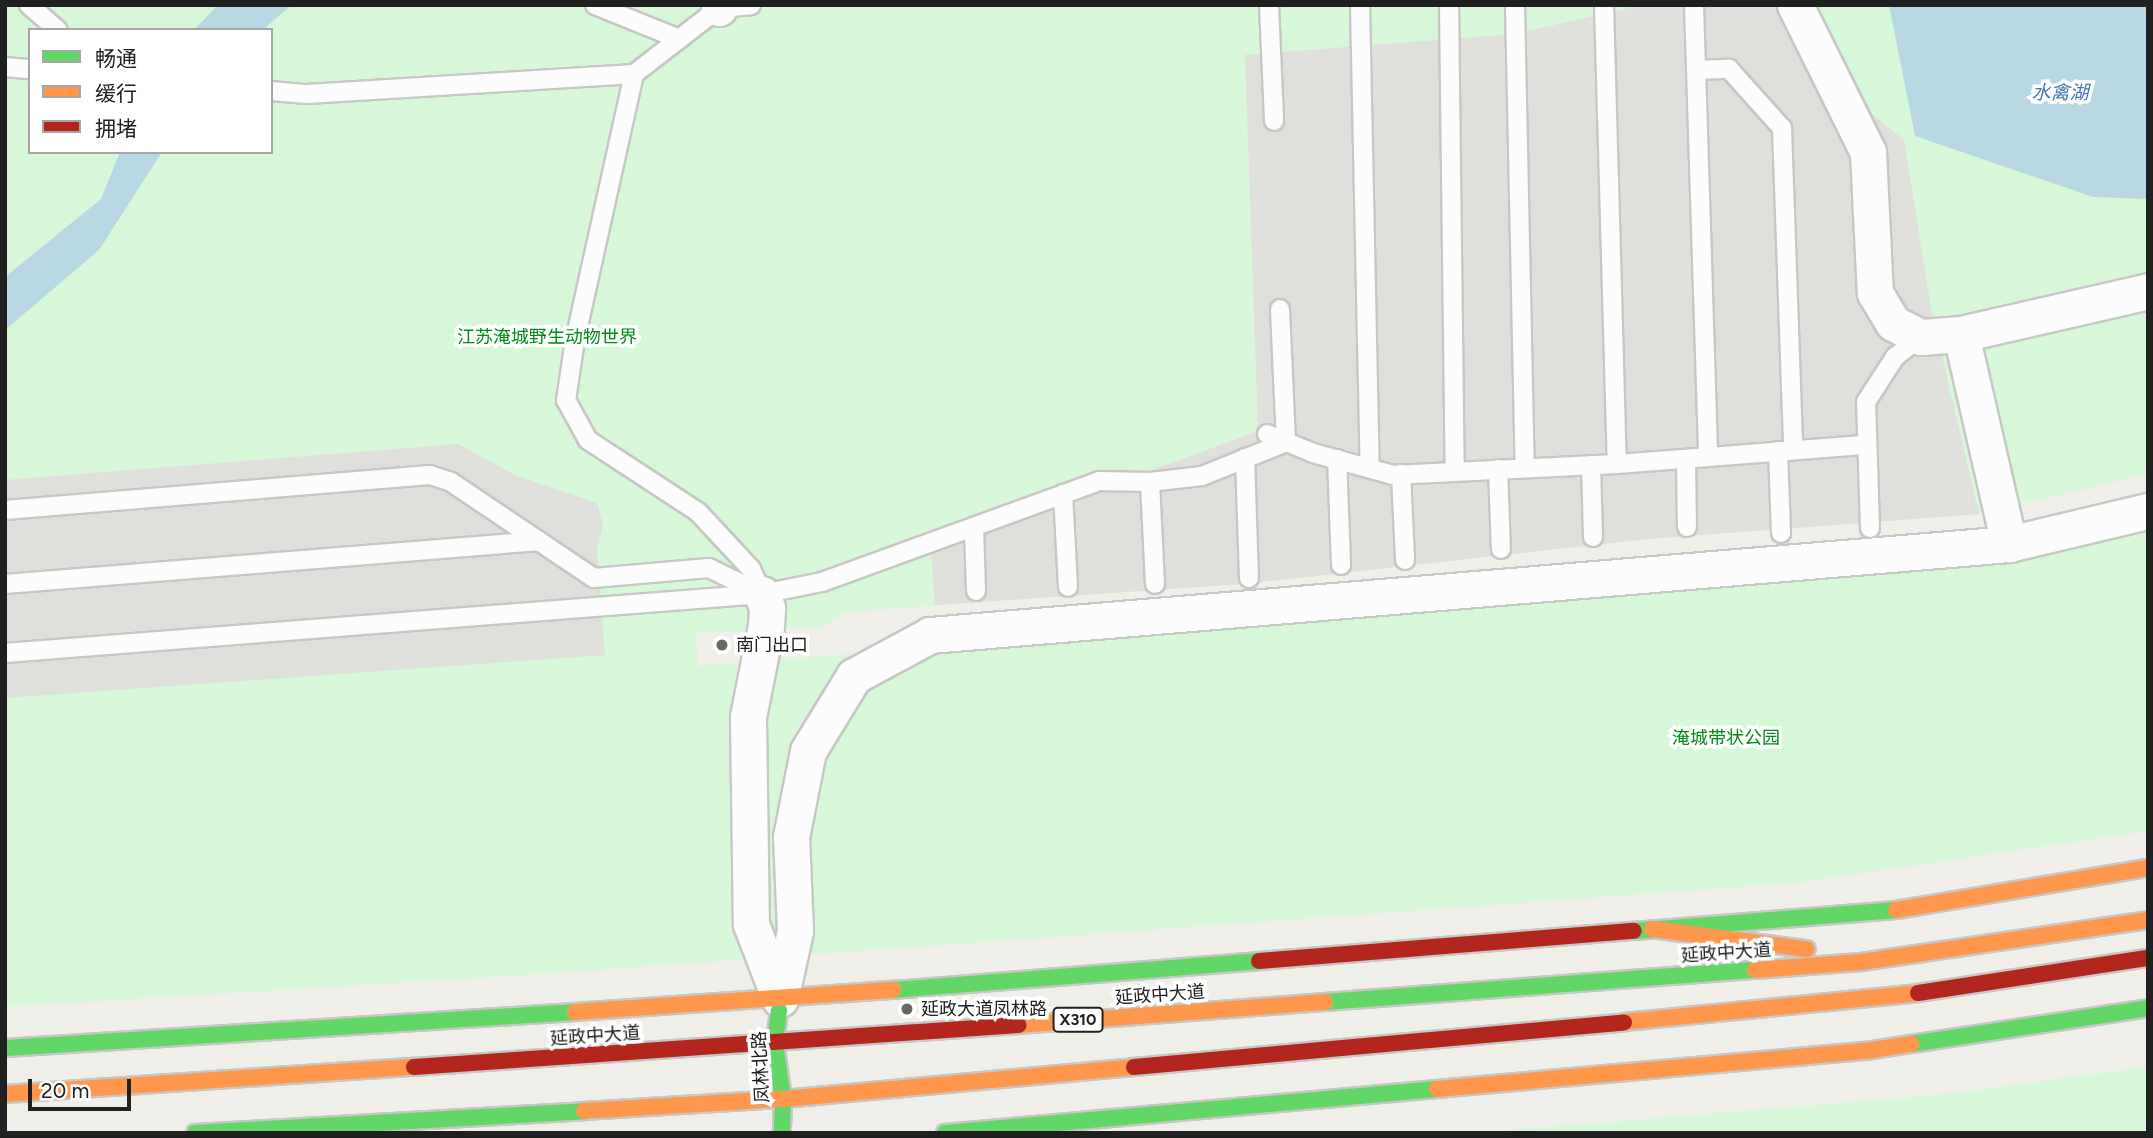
<!DOCTYPE html>
<html>
<head>
<meta charset="utf-8">
<style>
  body { margin:0 }
  #map { position:relative; width:2153px; height:1138px; overflow:hidden; background:#efeee9; font-family:Figtree,"Noto Sans SC",sans-serif }
  div>[style] { position:absolute }
  .park>* { inset:0; background:#d6f7d8 }
  .parking>* { inset:0; background:#dfdfdc }
  .water>* { inset:0; background:#bad8e4 }
  .roads { filter:drop-shadow(2px 0 #c7c7c5) drop-shadow(-2px 0 #c7c7c5) drop-shadow(0 2px #c7c7c5) drop-shadow(0 -2px #c7c7c5) }
  .lane>* { height:18px; margin:-9px; padding:0 9px; transform-origin:9px; border-radius:9px; background:#fdfcfc }
  .street>* { height:35px; margin:-17.5px; padding:0 17.5px; transform-origin:17.5px; border-radius:17.5px; background:#fdfcfc }
  .fast>* { height:16px; margin:-8px; padding:0 8px; transform-origin:8px; border-radius:8px; background:#63d668 }
  .slow>* { height:16px; margin:-8px; padding:0 8px; transform-origin:8px; border-radius:8px; background:#ff974d }
  .jam>* { height:16px; margin:-8px; padding:0 8px; transform-origin:8px; border-radius:8px; background:#b3261e }
  .dots>* { width:19px; height:19px; translate:-50% -50%; box-sizing:border-box; border:4px solid #fff; border-radius:50% }
  span { translate:-50% -50%; white-space:nowrap; text-align:center; line-height:1.15; -webkit-text-stroke:7px #fff; paint-order:stroke }
  .shield-label span { padding:2px 5px; background:#fff; border:2px solid; border-radius:5px; -webkit-text-stroke-width:0 }
  .shield-label { font-size:16px; color:#202020; font-weight:700 }
  .park-label { font-size:18px; color:#038a18 }
  .poi-label { font-size:18px; color:#202020 }
  .left { translate:0 -50%; text-align:left }
  .street-label { font-size:18px; color:#202020 }
  .water-label { font-size:19px; color:#4475b9; font-style:italic }
  .frame { position:absolute; inset:0; border:7px solid #202020; pointer-events:none }
  .legend { position:absolute; left:28px; top:28px; width:245px; height:126px; box-sizing:border-box; background:#fff; border:2px solid #a6a6a6; margin:0; padding:9px 12px; list-style:none; font-size:21px; color:#202020 }
  .legend li { display:flex; align-items:center; gap:14px; height:35px }
  .legend b { width:35px; border:2px solid #a6a6a6 }
  .scale { position:absolute; left:28px; top:1079px; width:103px; height:32px; box-sizing:border-box; border:4px solid #202020; border-top:0; padding-left:9px; font-size:21px; line-height:24px; white-space:nowrap; color:#202020; -webkit-text-stroke:5px #fff; paint-order:stroke }
</style>
</head>
<body>
<div id="map">
  <div class="park">
    <div style="clip-path:polygon(evenodd,5px 5px,2148px 5px,2148px 474px,1979px 514px,1648px 539px,1242px 584px,845px 612px,822px 627px,696px 633px,698px 666px,1986px 566px,2148px 529px,2148px 831px,1796px 883px,558px 973px,5px 1007px,5px 5px,30px 30px,271px 30px,271px 152px,30px 152px,30px 30px)"></div>
    <div style="clip-path:polygon(2148px 1067px,2148px 1133px,1477px 1133px,1939px 1095px)"></div>
  </div>
  <div class="parking">
    <div style="clip-path:polygon(1643px 5px,1817px 5px,1847px 85px,1871px 113px,1904px 140px,1932px 314px,1979px 514px,1648px 539px,1242px 584px,935px 605px,931px 552px,1258px 431px,1245px 55px,1514px 34px)"></div>
    <div style="clip-path:polygon(458px 444px,517px 476px,597px 503px,603px 525px,597px 551px,605px 655px,5px 698px,5px 480px)"></div>
  </div>
  <div class="water">
    <div style="clip-path:polygon(218px 5px,291px 5px,263px 30px,194px 30px)"></div>
    <div style="clip-path:polygon(1889px 5px,2148px 5px,2148px 199px,2093px 197px,1915px 136px)"></div>
    <div style="clip-path:polygon(120px 152px,162px 152px,99px 250px,5px 330px,5px 277px,101px 199px)"></div>
  </div>
  <div class="roads">
    <div class="lane">
      <div style="left:29px;top:5px;width:38px;rotate:41deg"></div>
      <div style="left:595px;top:5px;width:91px;rotate:22deg"></div>
      <div style="left:1269px;top:5px;width:116px;rotate:87.5deg"></div>
      <div style="left:1360px;top:5px;width:463px;rotate:88.8deg"></div>
      <div style="left:1449px;top:5px;width:466px;rotate:89.3deg"></div>
      <div style="left:1515px;top:5px;width:463px;rotate:88.8deg"></div>
      <div style="left:1604px;top:5px;width:459px;rotate:88.4deg"></div>
      <div style="left:1694px;top:5px;width:452px;rotate:88.2deg"></div>
      <div style="left:5px;top:67px;width:25px;rotate:5deg"></div>
      <div style="left:1696px;top:70px;width:33px;rotate:-2deg"></div>
      <div style="left:1729px;top:69px;width:79px;rotate:48.1deg"></div>
      <div style="left:1782px;top:128px;width:322px;rotate:88deg"></div>
      <div style="left:634px;top:74px;width:272px;rotate:102.5deg"></div>
      <div style="left:575px;top:340px;width:61px;rotate:98.5deg"></div>
      <div style="left:566px;top:400px;width:46px;rotate:61.2deg"></div>
      <div style="left:588px;top:440px;width:131px;rotate:33.2deg"></div>
      <div style="left:698px;top:512px;width:78px;rotate:47.1deg"></div>
      <div style="left:751px;top:569px;width:27px;rotate:66deg"></div>
      <div style="left:271px;top:91px;width:36px;rotate:5deg"></div>
      <div style="left:307px;top:94px;width:328px;rotate:-3.5deg"></div>
      <div style="left:634px;top:74px;width:108px;rotate:-37.8deg"></div>
      <div style="left:719px;top:8px;width:32px;rotate:-5deg"></div>
      <div style="left:1267px;top:434px;width:50px;rotate:22.4deg"></div>
      <div style="left:1313px;top:453px;width:83px;rotate:15.4deg"></div>
      <div style="left:1393px;top:475px;width:224px;rotate:-2.8deg"></div>
      <div style="left:1617px;top:464px;width:250px;rotate:-4.4deg"></div>
      <div style="left:1778px;top:451px;width:82px;rotate:87.9deg"></div>
      <div style="left:1245px;top:458px;width:120px;rotate:88.1deg"></div>
      <div style="left:1337px;top:459px;width:106px;rotate:87.8deg"></div>
      <div style="left:1686px;top:459px;width:68px;rotate:89.2deg"></div>
      <div style="left:1591px;top:465px;width:72px;rotate:88.4deg"></div>
      <div style="left:1498px;top:469px;width:80px;rotate:87.9deg"></div>
      <div style="left:1401px;top:474px;width:86px;rotate:87.3deg"></div>
      <div style="left:1150px;top:482px;width:102px;rotate:87.2deg"></div>
      <div style="left:1063px;top:494px;width:93px;rotate:86.9deg"></div>
      <div style="left:5px;top:510px;width:426px;rotate:-4.7deg"></div>
      <div style="left:430px;top:475px;width:22px;rotate:18deg"></div>
      <div style="left:451px;top:482px;width:172px;rotate:33.9deg"></div>
      <div style="left:594px;top:578px;width:115px;rotate:-5deg"></div>
      <div style="left:709px;top:568px;width:59px;rotate:26.1deg"></div>
      <div style="left:974px;top:527px;width:64px;rotate:88.2deg"></div>
      <div style="left:1870px;top:528px;width:126px;rotate:-91.8deg"></div>
      <div style="left:1866px;top:402px;width:54px;rotate:-57.2deg"></div>
      <div style="left:1895px;top:357px;width:33px;rotate:-38deg"></div>
      <div style="left:5px;top:584px;width:536px;rotate:-4.6deg"></div>
      <div style="left:5px;top:653px;width:759px;rotate:-4.46deg"></div>
      <div style="left:762px;top:594px;width:61px;rotate:-11.3deg"></div>
      <div style="left:822px;top:582px;width:295px;rotate:-20deg"></div>
      <div style="left:1099px;top:481px;width:51px;rotate:1.1deg"></div>
      <div style="left:1150px;top:482px;width:52px;rotate:-6.6deg"></div>
      <div style="left:1202px;top:476px;width:91px;rotate:-22deg"></div>
      <div style="left:1286px;top:442px;width:133px;rotate:-92.6deg"></div>
    </div>
    <div class="street">
      <div style="left:1795px;top:5px;width:164px;rotate:63.6deg"></div>
      <div style="left:1868px;top:152px;width:141px;rotate:87.2deg"></div>
      <div style="left:1875px;top:293px;width:35px;rotate:59deg"></div>
      <div style="left:1893px;top:323px;width:31px;rotate:27deg"></div>
      <div style="left:1921px;top:337px;width:40px;rotate:-4.3deg"></div>
      <div style="left:719px;top:8px;width:3px;rotate:-90deg"></div>
      <div style="left:2009px;top:544px;width:215px;rotate:-102.9deg"></div>
      <div style="left:1961px;top:334px;width:192px;rotate:-12.9deg"></div>
      <div style="left:762px;top:594px;width:15px;rotate:70deg"></div>
      <div style="left:767px;top:608px;width:18px;rotate:93deg"></div>
      <div style="left:766px;top:626px;width:93px;rotate:101.2deg"></div>
      <div style="left:748px;top:717px;width:207px;rotate:89.2deg"></div>
      <div style="left:751px;top:924px;width:80px;rotate:68.9deg"></div>
      <div style="left:780px;top:999px;width:70px;rotate:-77.6deg"></div>
      <div style="left:795px;top:931px;width:94px;rotate:-92.4deg"></div>
      <div style="left:791px;top:837px;width:88px;rotate:-78.8deg"></div>
      <div style="left:808px;top:751px;width:88px;rotate:-58.5deg"></div>
      <div style="left:854px;top:676px;width:86px;rotate:-28.3deg"></div>
      <div style="left:930px;top:635px;width:1083px;rotate:-4.82deg"></div>
      <div style="left:2009px;top:544px;width:143px;rotate:-13.4deg"></div>
    </div>
    <div class="fast">
      <div style="left:1634px;top:931px;width:263px;rotate:-4.6deg"></div>
      <div style="left:893px;top:990px;width:367px;rotate:-4.5deg"></div>
      <div style="left:1325px;top:1002px;width:431px;rotate:-4.3deg"></div>
      <div style="left:779px;top:1010px;width:33px;rotate:97deg"></div>
      <div style="left:775px;top:1043px;width:57px;rotate:81.9deg"></div>
      <div style="left:783px;top:1099px;width:34px;rotate:92deg"></div>
      <div style="left:1911px;top:1044px;width:240px;rotate:-8.6deg"></div>
      <div style="left:5px;top:1048px;width:571px;rotate:-3.61deg"></div>
      <div style="left:195px;top:1133px;width:390px;rotate:-3.2deg"></div>
      <div style="left:945px;top:1133px;width:494px;rotate:-5.1deg"></div>
    </div>
    <div class="slow">
      <div style="left:1896px;top:910px;width:255px;rotate:-9.5deg"></div>
      <div style="left:1652px;top:929px;width:156px;rotate:7.4deg"></div>
      <div style="left:1755px;top:970px;width:106px;rotate:-4.3deg"></div>
      <div style="left:1861px;top:962px;width:290px;rotate:-8.3deg"></div>
      <div style="left:575px;top:1012px;width:319px;rotate:-4deg"></div>
      <div style="left:1624px;top:1022px;width:295px;rotate:-5.6deg"></div>
      <div style="left:1019px;top:1025px;width:307px;rotate:-4.3deg"></div>
      <div style="left:1437px;top:1089px;width:431px;rotate:-5.1deg"></div>
      <div style="left:1866px;top:1051px;width:46px;rotate:-8.8deg"></div>
      <div style="left:5px;top:1094px;width:410px;rotate:-3.8deg"></div>
      <div style="left:584px;top:1111px;width:199px;rotate:-3.5deg"></div>
      <div style="left:783px;top:1099px;width:352px;rotate:-5.2deg"></div>
    </div>
    <div class="jam">
      <div style="left:1259px;top:961px;width:376px;rotate:-4.6deg"></div>
      <div style="left:1918px;top:993px;width:233px;rotate:-8.7deg"></div>
      <div style="left:414px;top:1067px;width:606px;rotate:-3.97deg"></div>
      <div style="left:1134px;top:1067px;width:492px;rotate:-5.2deg"></div>
    </div>
  </div>
  <div class="dots">
    <div style="left:722px;top:645px;background:#686866"></div>
    <div style="left:907px;top:1009px;background:#686866"></div>
  </div>
  <div class="shield-label">
    <span style="left:1078px;top:1020px">X310</span>
  </div>
  <div class="park-label">
    <span style="left:547px;top:337px">江苏淹城野生动物世界</span>
    <span style="left:1726px;top:738px">淹城带状公园</span>
  </div>
  <div class="poi-label">
    <span class="left" style="left:736px;top:645px">南门出口</span>
    <span class="left" style="left:921px;top:1009px">延政大道凤林路</span>
  </div>
  <div class="street-label">
    <span style="left:1726px;top:953px;rotate:-4deg">延政中大道</span>
    <span style="left:1160px;top:995px;rotate:-4deg">延政中大道</span>
    <span style="left:595px;top:1036px;rotate:-4deg">延政中大道</span>
    <span style="left:761px;top:1067px;rotate:-93deg">凤林北路</span>
  </div>
  <div class="water-label">
    <span style="left:2060px;top:93px">水禽湖</span>
  </div>
  <div class="frame"></div>
  <ul class="legend">
  <li><b style="height:9px;background:#63d668"></b>畅通</li>
  <li><b style="height:9px;background:#ff974d"></b>缓行</li>
  <li><b style="height:9px;background:#b3261e"></b>拥堵</li>
  </ul>
  <div class="scale">20 m</div>
</div>
</body>
</html>
